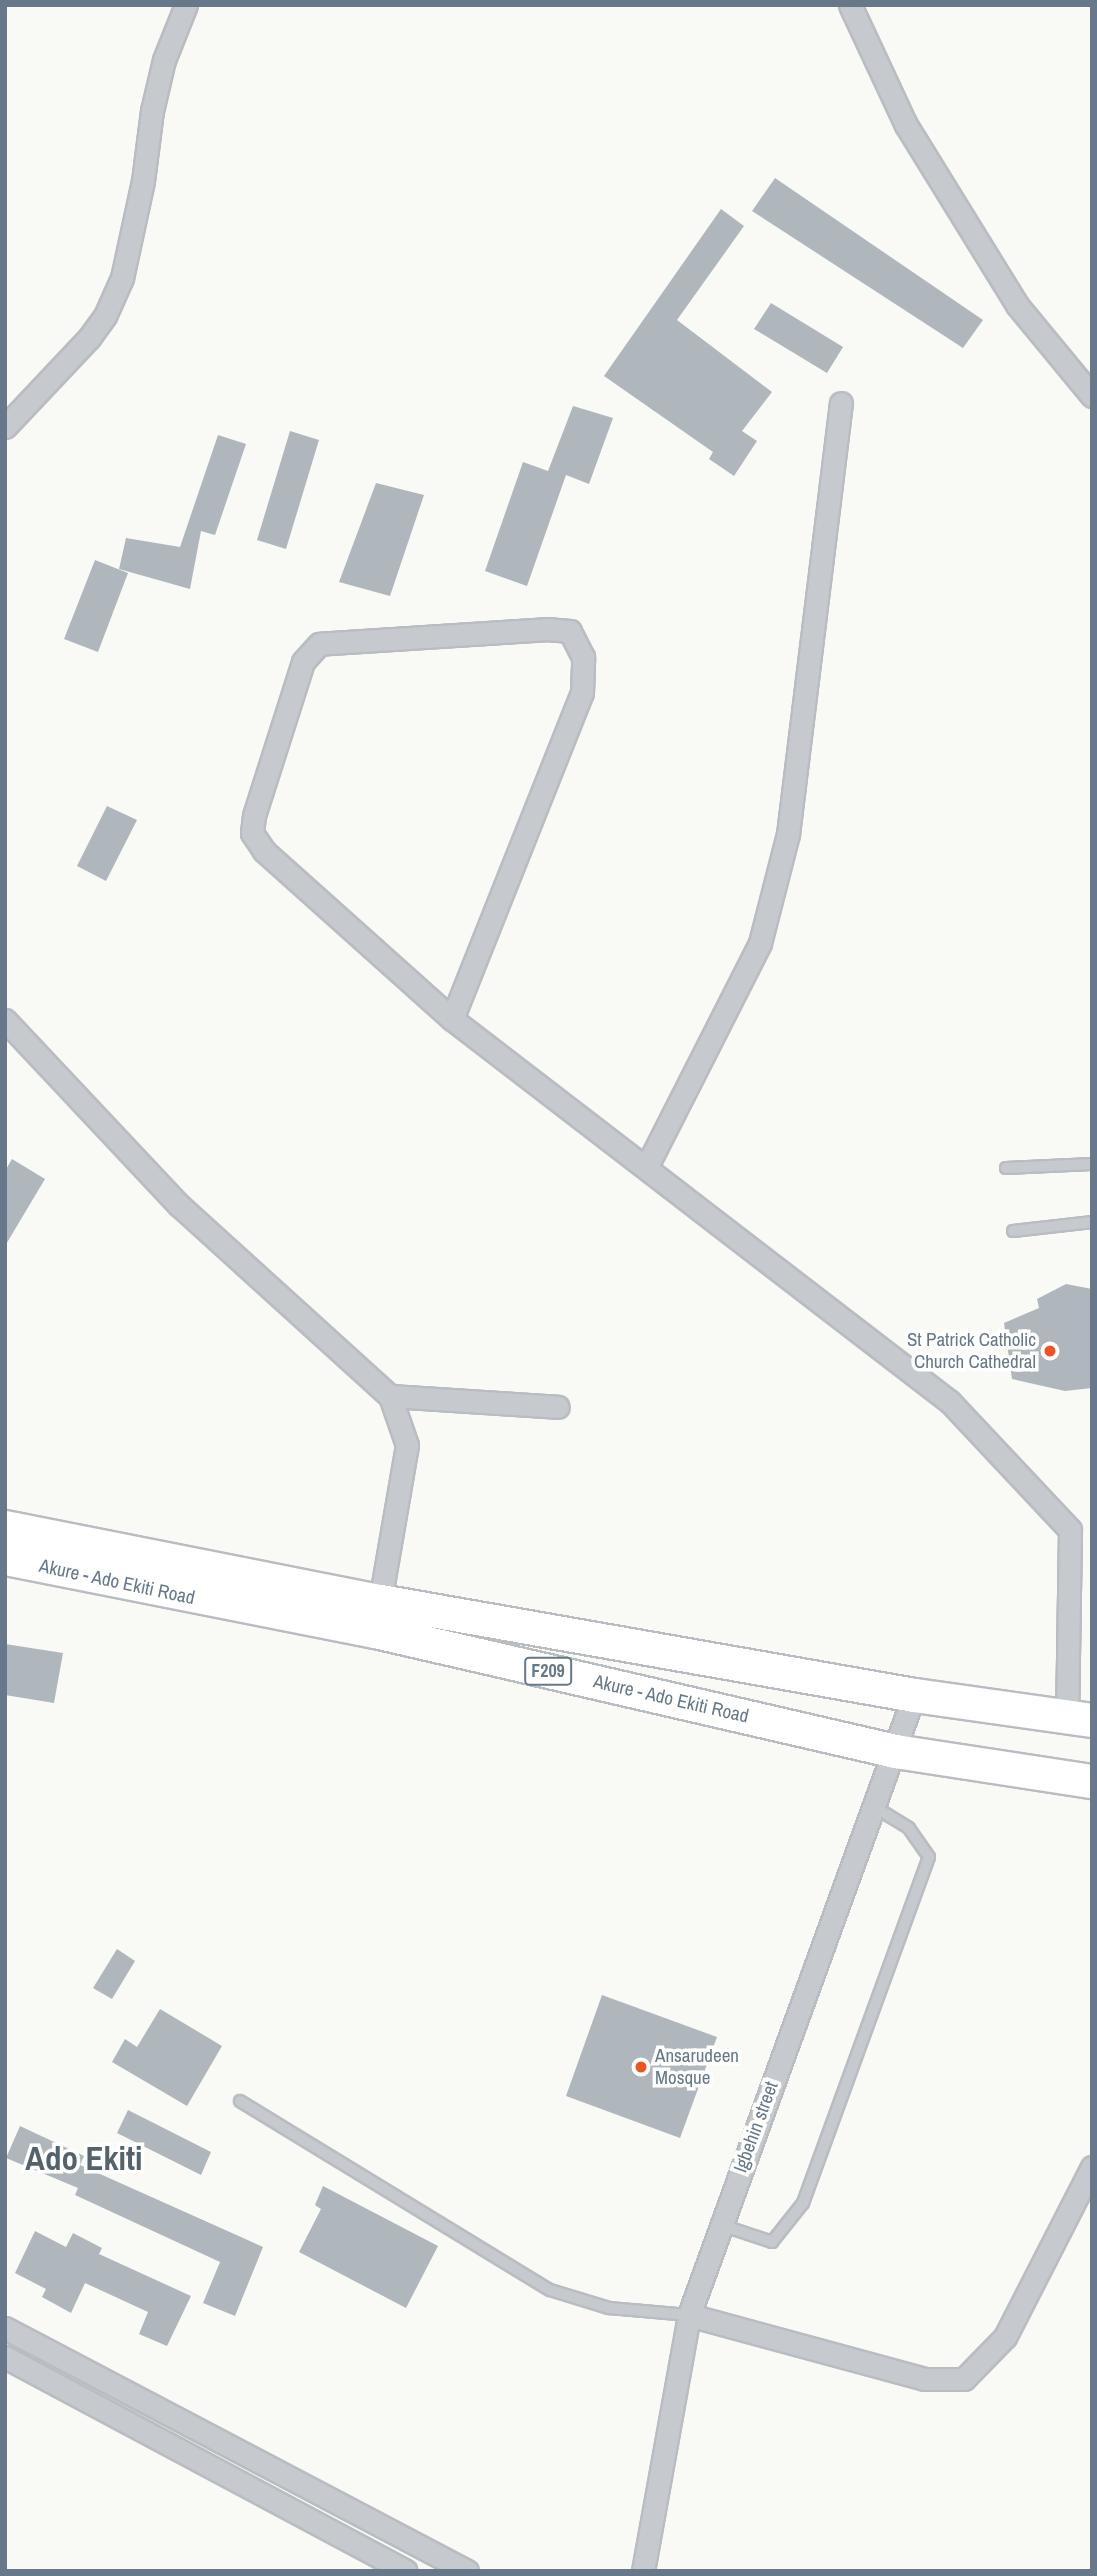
<!DOCTYPE html>
<html>
<head>
<meta charset="utf-8">
<style>
  body { margin:0 }
  #map { position:relative; width:1097px; height:2576px; overflow:hidden; background:#f9f9f6; font-family:"Archivo Narrow",sans-serif }
  div>[style] { position:absolute }
  .building>* { inset:0; background:#afb7bd }
  .roads { filter:drop-shadow(2px 0 #b9bdc1) drop-shadow(-2px 0 #b9bdc1) drop-shadow(0 2px #b9bdc1) drop-shadow(0 -2px #b9bdc1) }
  .service>* { height:10px; margin:-5px; padding:0 5px; transform-origin:5px; border-radius:5px; background:#c6cace }
  .minor>* { height:21px; margin:-10.5px; padding:0 10.5px; transform-origin:10.5px; border-radius:10.5px; background:#c6cace }
  .primary>* { height:33px; margin:-16.5px; padding:0 16.5px; transform-origin:16.5px; border-radius:16.5px; background:#fff }
  .dots>* { width:19px; height:19px; translate:-50% -50%; box-sizing:border-box; border:4px solid #fff; border-radius:50% }
  span { translate:-50% -50%; white-space:nowrap; text-align:center; line-height:1.15; -webkit-text-stroke:7px #fff; paint-order:stroke }
  .shield-label span { padding:2px 5px; background:#fff; border:2px solid; border-radius:5px; -webkit-text-stroke-width:0 }
  .shield-label { font-size:18px; color:#667889; font-weight:700 }
  .poi-label { font-size:19px; color:#667889 }
  .right { translate:-100% -50%; text-align:right }
  .left { translate:0 -50%; text-align:left }
  .street-label { font-size:19px; color:#667889 }
  .town-label { font-size:33px; color:#54626d; font-weight:700 }
  .frame { position:absolute; inset:0; border:7px solid #667889; pointer-events:none }
</style>
</head>
<body>
<div id="map">
  <div class="building">
    <div style="clip-path:polygon(775px 178px,983px 320px,963px 348px,752px 211px)"></div>
    <div style="clip-path:polygon(721px 209px,744px 226px,677px 320px,772px 392px,742px 431px,757px 441px,734px 476px,709px 459px,713px 452px,604px 376px)"></div>
    <div style="clip-path:polygon(771px 303px,843px 347px,827px 373px,754px 329px)"></div>
    <div style="clip-path:polygon(573px 406px,613px 418px,589px 484px,566px 475px,527px 586px,485px 571px,523px 462px,548px 471px)"></div>
    <div style="clip-path:polygon(290px 431px,319px 440px,286px 549px,257px 540px)"></div>
    <div style="clip-path:polygon(218px 435px,246px 444px,215px 535px,201px 531px,190px 589px,119px 569px,126px 538px,180px 547px)"></div>
    <div style="clip-path:polygon(376px 483px,424px 495px,390px 596px,339px 582px)"></div>
    <div style="clip-path:polygon(95px 560px,128px 573px,98px 652px,64px 639px)"></div>
    <div style="clip-path:polygon(107px 806px,137px 820px,106px 881px,77px 866px)"></div>
    <div style="clip-path:polygon(12px 1159px,45px 1179px,5px 1246px,5px 1171px)"></div>
    <div style="clip-path:polygon(1066px 1284px,1092px 1289px,1092px 1388px,1065px 1391px,1012px 1379px,1004px 1323px,1039px 1308px,1037px 1299px)"></div>
    <div style="clip-path:polygon(5px 1644px,63px 1653px,54px 1703px,5px 1695px)"></div>
    <div style="clip-path:polygon(117px 1949px,135px 1961px,112px 1999px,93px 1988px)"></div>
    <div style="clip-path:polygon(602px 1995px,717px 2037px,680px 2138px,566px 2096px)"></div>
    <div style="clip-path:polygon(160px 2009px,222px 2046px,187px 2106px,112px 2062px,125px 2039px,137px 2047px)"></div>
    <div style="clip-path:polygon(128px 2110px,211px 2152px,201px 2175px,117px 2133px)"></div>
    <div style="clip-path:polygon(20px 2126px,84px 2156px,80px 2165px,263px 2247px,235px 2316px,203px 2303px,220px 2262px,75px 2195px,78px 2188px,6px 2158px)"></div>
    <div style="clip-path:polygon(323px 2186px,438px 2246px,406px 2308px,299px 2252px,321px 2209px,315px 2205px)"></div>
    <div style="clip-path:polygon(35px 2231px,66px 2247px,73px 2233px,102px 2248px,99px 2254px,191px 2296px,167px 2346px,139px 2334px,148px 2312px,85px 2283px,71px 2313px,42px 2297px,46px 2289px,15px 2273px)"></div>
  </div>
  <div class="roads">
    <div class="service">
      <div style="left:1006px;top:1168px;width:86px;rotate:-2.7deg"></div>
      <div style="left:1013px;top:1231px;width:80px;rotate:-6.5deg"></div>
      <div style="left:240px;top:2101px;width:363px;rotate:31.4deg"></div>
      <div style="left:550px;top:2290px;width:62px;rotate:17deg"></div>
      <div style="left:609px;top:2308px;width:80px;rotate:5deg"></div>
      <div style="left:721px;top:2225px;width:54px;rotate:18.4deg"></div>
      <div style="left:772px;top:2242px;width:50px;rotate:-51.5deg"></div>
      <div style="left:803px;top:2203px;width:368px;rotate:-70deg"></div>
      <div style="left:929px;top:1857px;width:35px;rotate:-125deg"></div>
      <div style="left:909px;top:1828px;width:42px;rotate:-148.6deg"></div>
    </div>
    <div class="minor">
      <div style="left:850px;top:5px;width:132px;rotate:65deg"></div>
      <div style="left:906px;top:125px;width:211px;rotate:58.3deg"></div>
      <div style="left:1017px;top:305px;width:118px;rotate:50.5deg"></div>
      <div style="left:5px;top:427px;width:122px;rotate:-46.7deg"></div>
      <div style="left:89px;top:338px;width:27px;rotate:-54deg"></div>
      <div style="left:105px;top:316px;width:42px;rotate:-65.9deg"></div>
      <div style="left:122px;top:278px;width:99px;rotate:-77.8deg"></div>
      <div style="left:143px;top:181px;width:71px;rotate:-82.7deg"></div>
      <div style="left:152px;top:111px;width:52px;rotate:-76.8deg"></div>
      <div style="left:164px;top:60px;width:59px;rotate:-68.2deg"></div>
      <div style="left:452px;top:1019px;width:351px;rotate:-68.3deg"></div>
      <div style="left:582px;top:693px;width:36px;rotate:-88deg"></div>
      <div style="left:583px;top:657px;width:29px;rotate:-117deg"></div>
      <div style="left:570px;top:631px;width:21px;rotate:-175deg"></div>
      <div style="left:549px;top:629px;width:230px;rotate:176.3deg"></div>
      <div style="left:319px;top:644px;width:24px;rotate:132deg"></div>
      <div style="left:303px;top:662px;width:162px;rotate:107.7deg"></div>
      <div style="left:254px;top:816px;width:17px;rotate:97deg"></div>
      <div style="left:252px;top:833px;width:22px;rotate:56deg"></div>
      <div style="left:264px;top:851px;width:252px;rotate:41.8deg"></div>
      <div style="left:452px;top:1019px;width:628px;rotate:37.56deg"></div>
      <div style="left:950px;top:1402px;width:175px;rotate:46.8deg"></div>
      <div style="left:1070px;top:1530px;width:187px;rotate:90.9deg"></div>
      <div style="left:5px;top:1020px;width:254px;rotate:46.8deg"></div>
      <div style="left:179px;top:1205px;width:285px;rotate:42.2deg"></div>
      <div style="left:390px;top:1396px;width:52px;rotate:70.9deg"></div>
      <div style="left:407px;top:1445px;width:158px;rotate:99.8deg"></div>
      <div style="left:647px;top:1166px;width:250px;rotate:-63.1deg"></div>
      <div style="left:760px;top:943px;width:113px;rotate:-75.6deg"></div>
      <div style="left:788px;top:834px;width:434px;rotate:-83deg"></div>
      <div style="left:390px;top:1396px;width:168px;rotate:3.7deg"></div>
      <div style="left:689px;top:2315px;width:244px;rotate:15.2deg"></div>
      <div style="left:924px;top:2379px;width:40px"></div>
      <div style="left:964px;top:2379px;width:59px;rotate:-45.7deg"></div>
      <div style="left:1005px;top:2337px;width:191px;rotate:-62.9deg"></div>
      <div style="left:5px;top:2328px;width:522px;rotate:27.74deg"></div>
      <div style="left:5px;top:2357px;width:454px;rotate:28.1deg"></div>
      <div style="left:643px;top:2571px;width:260px;rotate:-79.8deg"></div>
      <div style="left:689px;top:2315px;width:660px;rotate:-70.05deg"></div>
    </div>
    <div class="primary">
      <div style="left:5px;top:1527px;width:382px;rotate:11.2deg"></div>
      <div style="left:380px;top:1601px;width:542px;rotate:9.98deg"></div>
      <div style="left:914px;top:1695px;width:180px;rotate:8deg"></div>
      <div style="left:5px;top:1558px;width:377px;rotate:11.2deg"></div>
      <div style="left:375px;top:1631px;width:534px;rotate:12.99deg"></div>
      <div style="left:895px;top:1751px;width:199px;rotate:8.7deg"></div>
    </div>
  </div>
  <div class="dots">
    <div style="left:1050px;top:1351px;background:#ef5420"></div>
    <div style="left:641px;top:2067px;background:#ef5420"></div>
  </div>
  <div class="shield-label">
    <span style="left:548px;top:1671px">F209</span>
  </div>
  <div class="poi-label">
    <span class="right" style="left:1036px;top:1351px">St Patrick Catholic<br>Church Cathedral</span>
    <span class="left" style="left:655px;top:2067px">Ansarudeen<br>Mosque</span>
  </div>
  <div class="street-label">
    <span style="left:117px;top:1582px;rotate:12deg">Akure - Ado Ekiti Road</span>
    <span style="left:671px;top:1699px;rotate:13deg">Akure - Ado Ekiti Road</span>
    <span style="left:756px;top:2127px;rotate:-70deg">Igbehin street</span>
  </div>
  <div class="town-label">
    <span style="left:84px;top:2159px">Ado Ekiti</span>
  </div>
  <div class="frame"></div>
</div>
</body>
</html>
